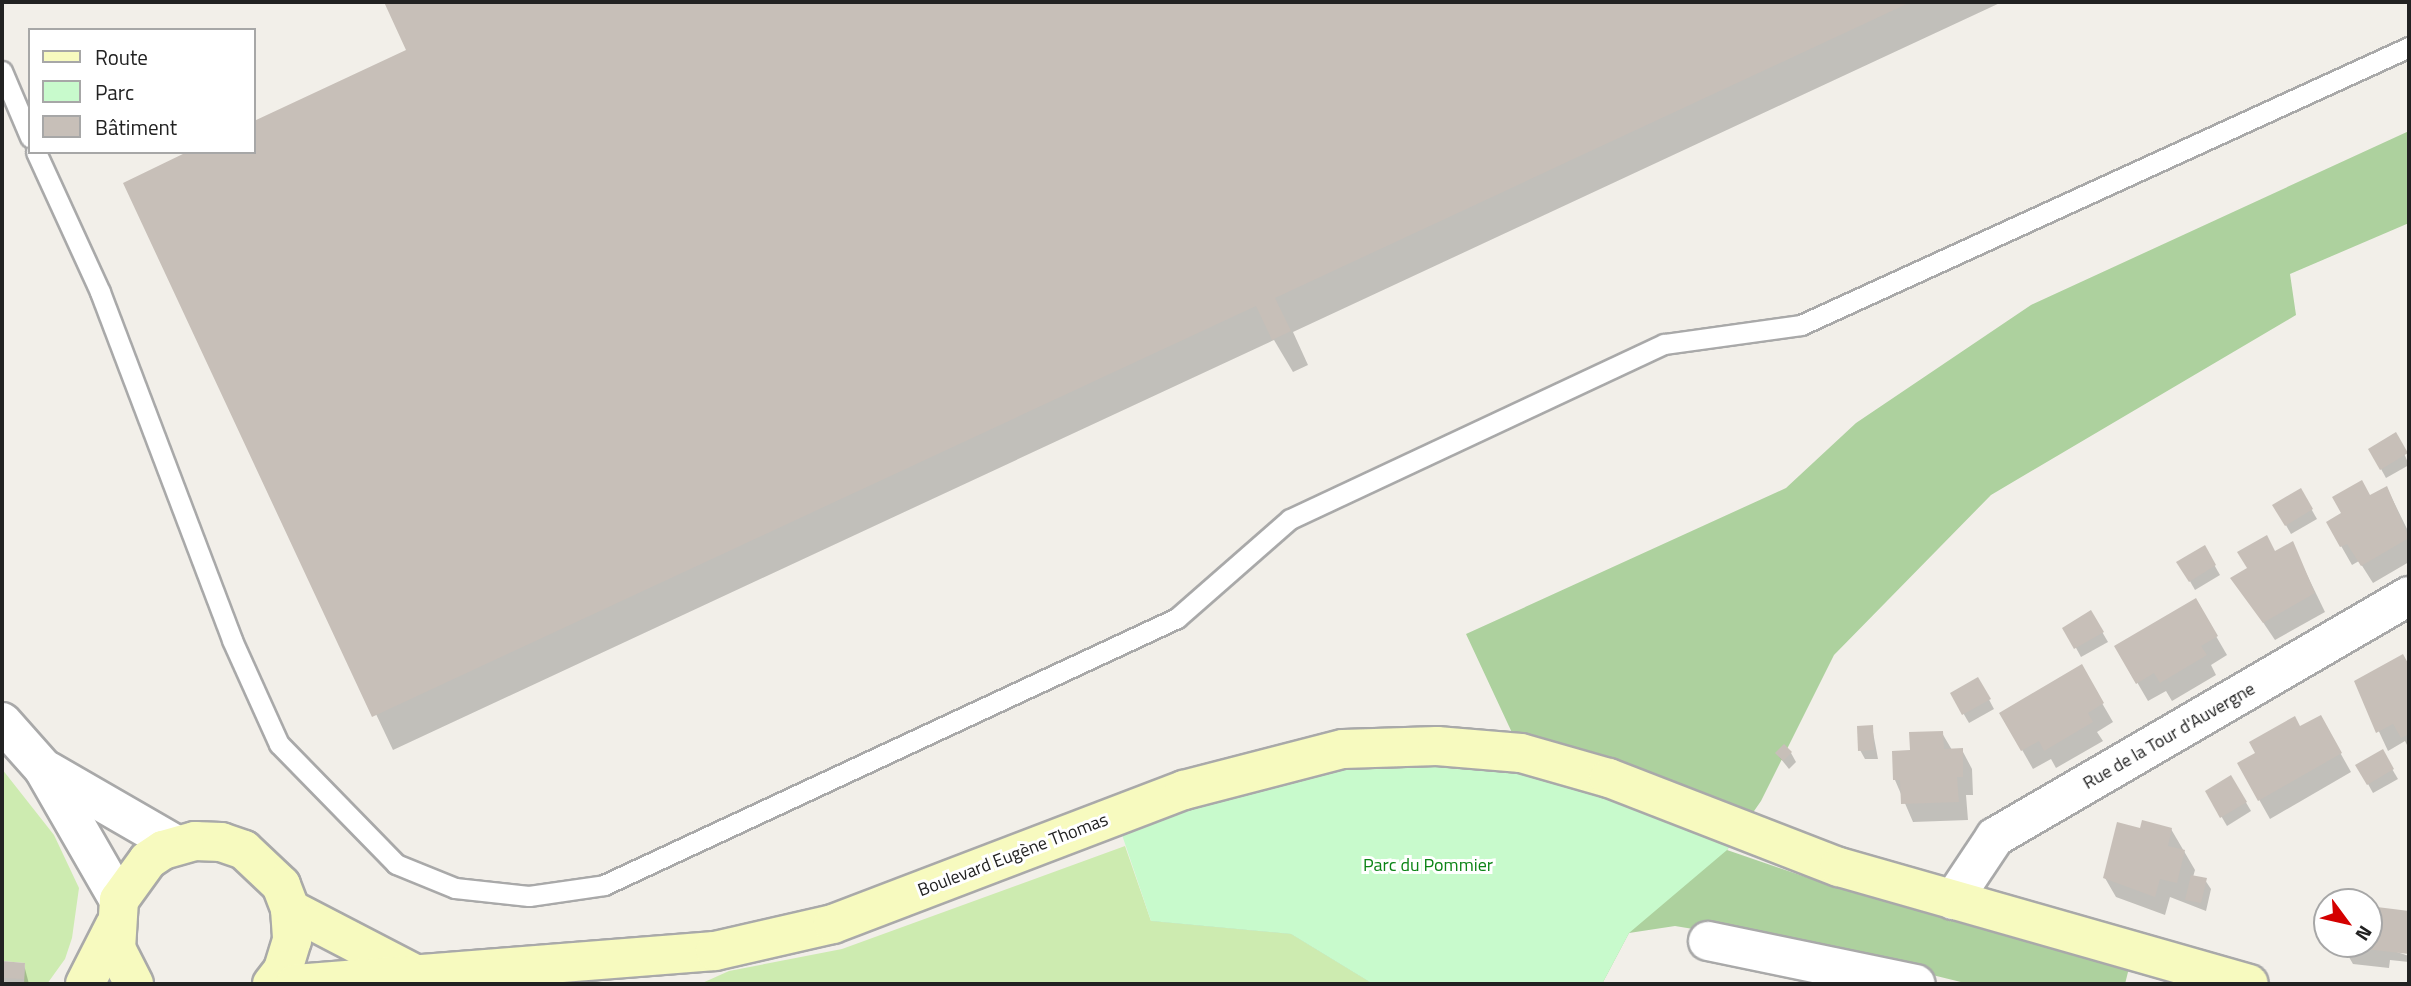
<!DOCTYPE html>
<html>
<head>
<meta charset="utf-8">
<style>
  body { margin:0 }
  #map { position:relative; width:2411px; height:986px; overflow:hidden; background:#f2efe9; font-family:"Titillium Web",sans-serif }
  div>[style] { position:absolute }
  .grass>* { inset:0; background:#cdebb0 }
  .forest>* { inset:0; background:#add19e }
  .park>* { inset:0; background:#c8facc }
  .shadow>* { inset:0; background:#0003 }
  .building>* { inset:0; background:#c7bfb8 }
  .roads { filter:drop-shadow(2px 0 #a9a9a9) drop-shadow(-2px 0 #a9a9a9) drop-shadow(0 2px #a9a9a9) drop-shadow(0 -2px #a9a9a9) }
  .service>* { height:19px; margin:-9.5px; padding:0 9.5px; transform-origin:9.5px; border-radius:9.5px; background:#fff }
  .minor>* { height:38px; margin:-19px; padding:0 19px; transform-origin:19px; border-radius:19px; background:#fff }
  .secondary>* { height:38px; margin:-19px; padding:0 19px; transform-origin:19px; border-radius:19px; background:#f7fabf }
  span { translate:-50% -50%; white-space:nowrap; text-align:center; line-height:1.15; -webkit-text-stroke:6px #fff; paint-order:stroke }
  .street-label { font-size:18px; color:#222 }
  .park-label { font-size:18px; color:#0c8416 }
  .frame { position:absolute; inset:0; border:4px solid #222; pointer-events:none }
  .legend { position:absolute; left:28px; top:28px; width:228px; height:126px; box-sizing:border-box; background:#fff; border:2px solid #a7a7a7; margin:0; padding:9px 12px; list-style:none; font-size:21px; color:#222 }
  .legend li { display:flex; align-items:center; gap:14px; height:35px }
  .legend b { width:35px; border:2px solid #a7a7a7 }
  .north { position:absolute; left:2313px; top:888px; width:70px; height:70px; box-sizing:border-box; background:#fff; border:2px solid #a7a7a7; border-radius:50%; rotate:123deg; font-size:19px; font-weight:700; line-height:28px; text-align:center; color:#222 }
  .north::after { content:''; display:block; margin:auto; width:24px; height:32px; background:#d40000; clip-path:polygon(50% 0,100% 100%,50% 72%,0 100%) }
</style>
</head>
<body>
<div id="map">
  <div class="grass">
    <div style="clip-path:polygon(2px 769px,54px 835px,79px 888px,72px 938px,65px 959px,47px 984px,24px 984px,25px 963px,2px 961px)"></div>
    <div style="clip-path:polygon(1125px 846px,1151px 921px,1291px 934px,1373px 984px,700px 984px,729px 971px,842px 949px)"></div>
  </div>
  <div class="forest">
    <div style="clip-path:polygon(2409px 131px,2409px 223px,2290px 274px,2296px 315px,1991px 495px,1834px 655px,1761px 801px,1727px 850px,1832px 886px,2129px 968px,2125px 984px,1969px 984px,1851px 955px,1675px 926px,1629px 933px,1602px 984px,1373px 984px,1291px 934px,1151px 921px,1521px 752px,1466px 634px,1786px 488px,1856px 423px,2031px 305px)"></div>
  </div>
  <div class="park">
    <div style="clip-path:polygon(1437px 746px,1741px 829px,1727px 850px,1629px 933px,1602px 984px,1373px 984px,1291px 934px,1151px 921px,1116px 817px)"></div>
  </div>
  <div class="shadow">
    <div style="clip-path:polygon(386px 2px,2002px 2px,1293px 332px,1308px 365px,1293px 372px,1274px 340px,393px 750px,125px 183px,254px 152px,254px 123px,408px 51px)"></div>
    <div style="clip-path:polygon(2396px 435px,2409px 465px,2386px 478px,2370px 449px)"></div>
    <div style="clip-path:polygon(2387px 488px,2409px 533px,2409px 562px,2373px 583px,2359px 561px,2352px 565px,2328px 523px)"></div>
    <div style="clip-path:polygon(2301px 491px,2317px 519px,2291px 534px,2275px 506px)"></div>
    <div style="clip-path:polygon(2292px 544px,2325px 612px,2275px 640px,2233px 578px)"></div>
    <div style="clip-path:polygon(2204px 547px,2220px 575px,2195px 590px,2179px 562px)"></div>
    <div style="clip-path:polygon(2195px 600px,2227px 655px,2211px 665px,2216px 675px,2172px 701px,2166px 691px,2148px 701px,2116px 646px)"></div>
    <div style="clip-path:polygon(2091px 613px,2108px 642px,2081px 657px,2065px 628px)"></div>
    <div style="clip-path:polygon(2403px 656px,2409px 668px,2409px 749px,2405px 741px,2388px 751px,2356px 682px)"></div>
    <div style="clip-path:polygon(2081px 667px,2113px 722px,2097px 732px,2103px 741px,2056px 768px,2051px 759px,2033px 769px,2001px 713px)"></div>
    <div style="clip-path:polygon(1978px 679px,1994px 709px,1969px 723px,1952px 694px)"></div>
    <div style="clip-path:polygon(2320px 717px,2351px 772px,2270px 819px,2239px 764px)"></div>
    <div style="clip-path:polygon(1872px 727px,1878px 759px,1865px 759px,1860px 750px)"></div>
    <div style="clip-path:polygon(1942px 733px,1952px 750px,1962px 750px,1972px 769px,1973px 795px,1966px 795px,1968px 820px,1913px 822px,1895px 780px,1912px 751px)"></div>
    <div style="clip-path:polygon(2382px 752px,2398px 779px,2373px 793px,2358px 766px)"></div>
    <div style="clip-path:polygon(1791px 753px,1796px 762px,1789px 769px,1777px 754px)"></div>
    <div style="clip-path:polygon(2231px 777px,2251px 811px,2227px 826px,2207px 792px)"></div>
    <div style="clip-path:polygon(2171px 829px,2195px 870px,2193px 877px,2205px 880px,2211px 889px,2206px 911px,2170px 897px,2165px 915px,2116px 897px,2105px 878px,2141px 830px)"></div>
    <div style="clip-path:polygon(2369px 908px,2409px 913px,2409px 953px,2391px 950px,2409px 956px,2409px 962px,2390px 960px,2389px 968px,2353px 964px,2346px 952px,2337px 950px,2334px 944px,2369px 944px)"></div>
    <div style="clip-path:polygon(2px 963px,24px 965px,29px 984px,3px 984px)"></div>
  </div>
  <div class="building">
    <div style="clip-path:polygon(384px 2px,1911px 2px,1275px 298px,1291px 331px,1272px 340px,1256px 306px,372px 717px,123px 183px,187px 152px,254px 152px,254px 121px,406px 50px)"></div>
    <div style="clip-path:polygon(2396px 432px,2408px 453px,2380px 470px,2368px 449px)"></div>
    <div style="clip-path:polygon(2362px 480px,2370px 495px,2387px 486px,2409px 538px,2361px 566px,2347px 544px,2340px 547px,2326px 522px,2341px 513px,2332px 497px)"></div>
    <div style="clip-path:polygon(2301px 488px,2313px 509px,2285px 526px,2272px 505px)"></div>
    <div style="clip-path:polygon(2267px 535px,2275px 551px,2293px 541px,2315px 593px,2263px 623px,2230px 578px,2247px 568px,2237px 552px)"></div>
    <div style="clip-path:polygon(2205px 545px,2216px 565px,2189px 582px,2176px 562px)"></div>
    <div style="clip-path:polygon(2196px 598px,2218px 636px,2201px 646px,2207px 655px,2160px 683px,2154px 673px,2136px 684px,2114px 646px)"></div>
    <div style="clip-path:polygon(2091px 610px,2104px 632px,2074px 649px,2062px 628px)"></div>
    <div style="clip-path:polygon(2403px 654px,2409px 665px,2409px 734px,2401px 738px,2393px 724px,2376px 733px,2354px 681px)"></div>
    <div style="clip-path:polygon(2082px 664px,2104px 703px,2088px 713px,2093px 722px,2044px 751px,2039px 741px,2021px 751px,1999px 713px)"></div>
    <div style="clip-path:polygon(1978px 677px,1991px 699px,1962px 715px,1950px 693px)"></div>
    <div style="clip-path:polygon(2321px 715px,2342px 753px,2258px 801px,2237px 763px,2255px 753px,2249px 742px,2295px 716px,2300px 726px)"></div>
    <div style="clip-path:polygon(1873px 725px,1874px 750px,1858px 751px,1857px 726px)"></div>
    <div style="clip-path:polygon(1943px 731px,1944px 749px,1963px 748px,1963px 777px,1957px 777px,1959px 802px,1901px 804px,1900px 780px,1893px 780px,1892px 751px,1910px 750px,1909px 732px)"></div>
    <div style="clip-path:polygon(1784px 744px,1792px 752px,1783px 761px,1775px 753px)"></div>
    <div style="clip-path:polygon(2383px 749px,2394px 769px,2367px 785px,2355px 765px)"></div>
    <div style="clip-path:polygon(2231px 775px,2247px 802px,2220px 818px,2205px 791px)"></div>
    <div style="clip-path:polygon(2142px 820px,2172px 828px,2168px 846px,2185px 850px,2177px 883px,2160px 879px,2155px 897px,2103px 878px,2117px 822px,2140px 828px)"></div>
    <div style="clip-path:polygon(2191px 875px,2207px 878px,2201px 903px,2185px 900px)"></div>
    <div style="clip-path:polygon(2369px 906px,2409px 911px,2409px 954px,2339px 946px,2369px 944px)"></div>
    <div style="clip-path:polygon(2px 961px,25px 963px,24px 979px,2px 978px)"></div>
  </div>
  <div class="roads">
    <div class="service">
      <div style="left:2px;top:71px;width:72px;rotate:67deg"></div>
      <div style="left:36px;top:152px;width:154px;rotate:65.4deg"></div>
      <div style="left:100px;top:292px;width:372px;rotate:69.2deg"></div>
      <div style="left:232px;top:640px;width:114px;rotate:65.7deg"></div>
      <div style="left:279px;top:744px;width:168px;rotate:45.7deg"></div>
      <div style="left:396px;top:864px;width:64px;rotate:22.1deg"></div>
      <div style="left:455px;top:888px;width:74px;rotate:6.2deg"></div>
      <div style="left:529px;top:896px;width:76px;rotate:-8.3deg"></div>
      <div style="left:604px;top:885px;width:632px;rotate:-24.98deg"></div>
      <div style="left:1177px;top:618px;width:150px;rotate:-41.2deg"></div>
      <div style="left:1290px;top:519px;width:413px;rotate:-25.1deg"></div>
      <div style="left:1664px;top:344px;width:138px;rotate:-7.9deg"></div>
      <div style="left:1801px;top:325px;width:669px;rotate:-24.57deg"></div>
    </div>
    <div class="minor">
      <div style="left:2px;top:722px;width:62px;rotate:48.3deg"></div>
      <div style="left:43px;top:768px;width:152px;rotate:60.1deg"></div>
      <div style="left:48px;top:771px;width:148px;rotate:30deg"></div>
      <div style="left:1953px;top:900px;width:76px;rotate:-56.3deg"></div>
      <div style="left:1995px;top:837px;width:479px;rotate:-30.2deg"></div>
      <div style="left:1708px;top:941px;width:212px;rotate:11.7deg"></div>
    </div>
    <div class="secondary">
      <div style="left:290px;top:909px;width:139px;rotate:27.5deg"></div>
      <div style="left:85px;top:984px;width:66px;rotate:-63deg"></div>
      <div style="left:134px;top:984px;width:39px;rotate:-117deg"></div>
      <div style="left:116px;top:949px;width:49px;rotate:-86.5deg"></div>
      <div style="left:119px;top:900px;width:49px;rotate:-54.1deg"></div>
      <div style="left:148px;top:860px;width:18px;rotate:-34deg"></div>
      <div style="left:163px;top:850px;width:33px;rotate:-16deg"></div>
      <div style="left:195px;top:841px;width:26px;rotate:2deg"></div>
      <div style="left:221px;top:842px;width:24px;rotate:19deg"></div>
      <div style="left:244px;top:850px;width:51px;rotate:43.4deg"></div>
      <div style="left:281px;top:885px;width:26px;rotate:69deg"></div>
      <div style="left:290px;top:909px;width:31px;rotate:86deg"></div>
      <div style="left:292px;top:940px;width:31px;rotate:107deg"></div>
      <div style="left:283px;top:970px;width:18px;rotate:128deg"></div>
      <div style="left:295px;top:984px;width:421px;rotate:-4.5deg"></div>
      <div style="left:715px;top:951px;width:121px;rotate:-12.9deg"></div>
      <div style="left:833px;top:924px;width:376px;rotate:-20.9deg"></div>
      <div style="left:1184px;top:790px;width:164px;rotate:-14.5deg"></div>
      <div style="left:1343px;top:749px;width:94px;rotate:-1.8deg"></div>
      <div style="left:1437px;top:746px;width:84px;rotate:4.8deg"></div>
      <div style="left:1521px;top:753px;width:91px;rotate:15.9deg"></div>
      <div style="left:1609px;top:778px;width:247px;rotate:21.2deg"></div>
      <div style="left:1839px;top:867px;width:426px;rotate:15.9deg"></div>
    </div>
  </div>
  <div class="street-label">
    <span style="left:2169px;top:736px;rotate:-30deg">Rue de la Tour d'Auvergne</span>
    <span style="left:1013px;top:855px;rotate:-21deg">Boulevard Eugène Thomas</span>
  </div>
  <div class="park-label">
    <span style="left:1428px;top:865px">Parc du Pommier</span>
  </div>
  <div class="frame"></div>
  <ul class="legend">
  <li><b style="height:9px;background:#f7fabf"></b>Route</li>
  <li><b style="height:19px;background:#c8facc"></b>Parc</li>
  <li><b style="height:19px;background:#c7bfb8"></b>Bâtiment</li>
  </ul>
  <div class="north">N</div>
</div>
</body>
</html>
